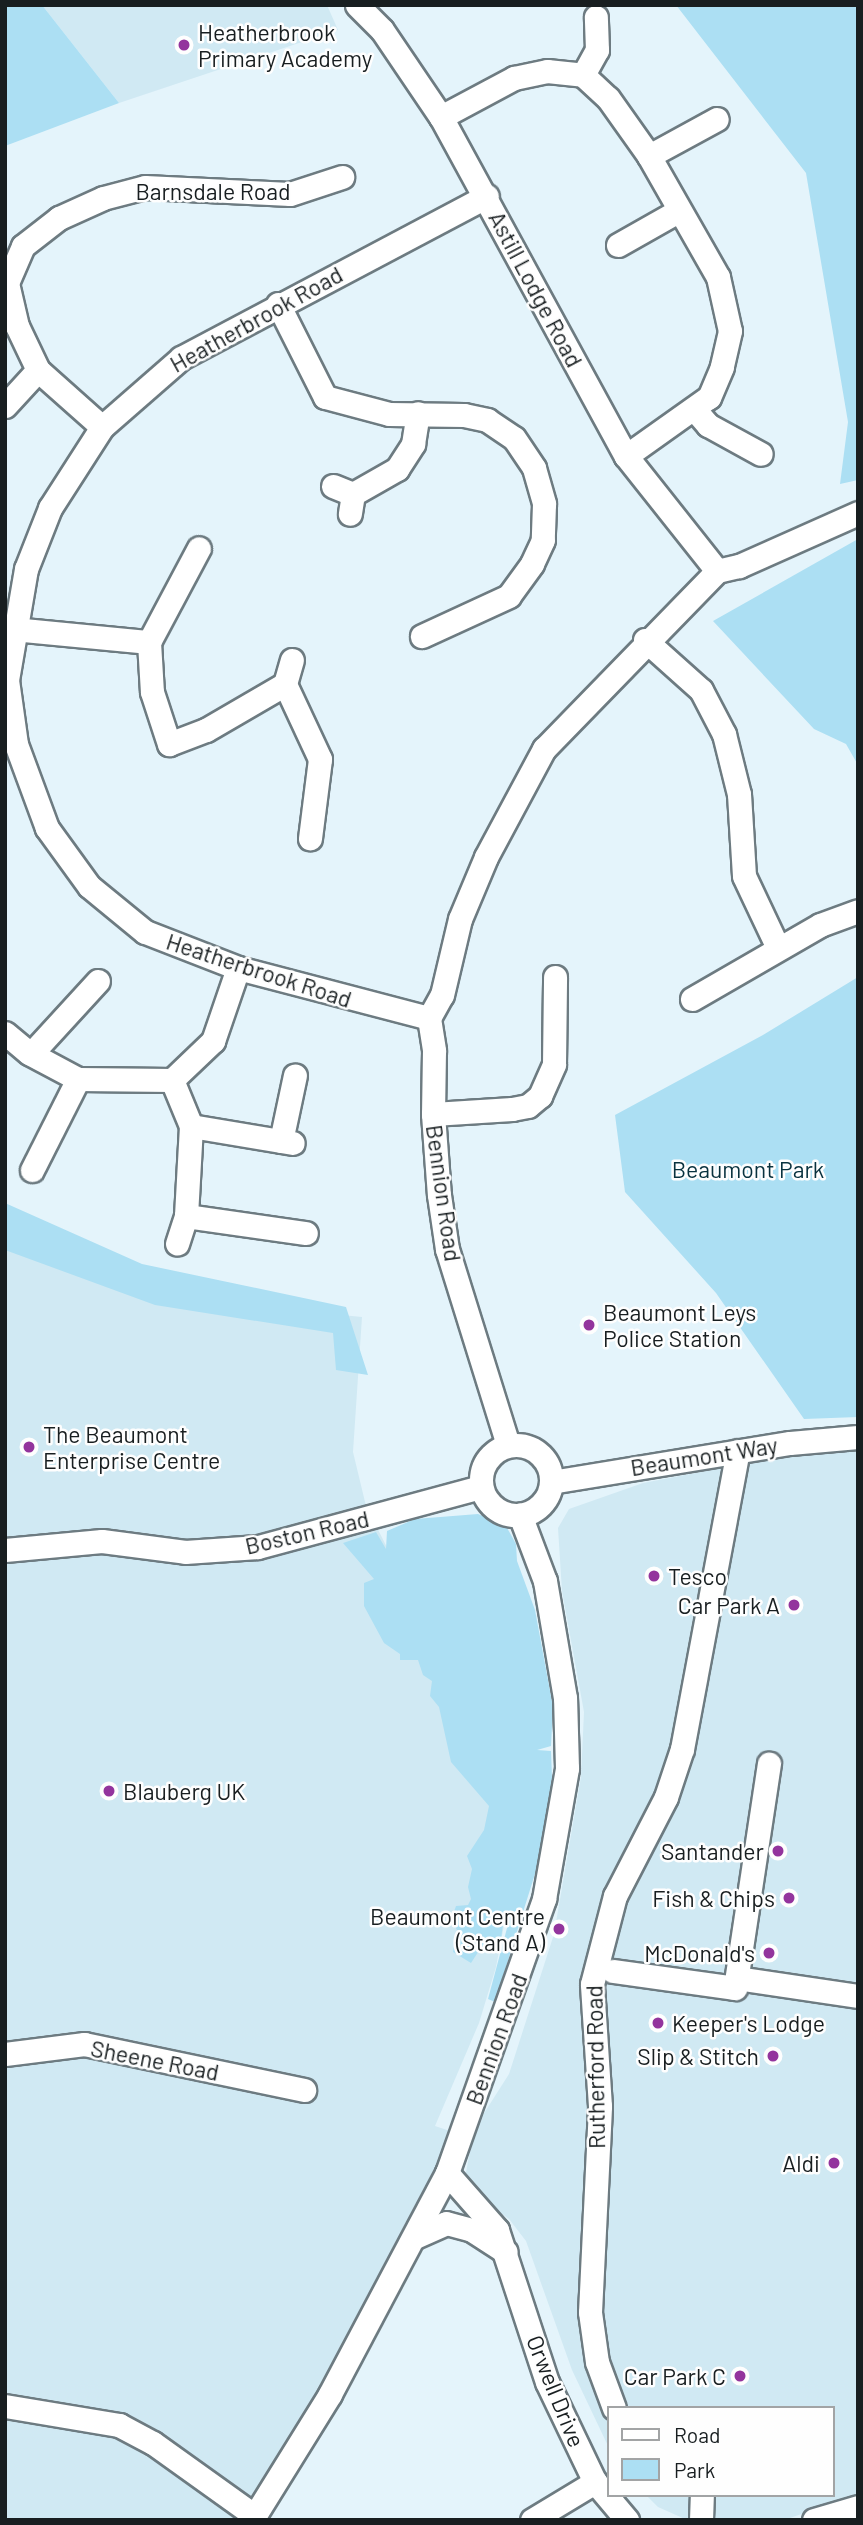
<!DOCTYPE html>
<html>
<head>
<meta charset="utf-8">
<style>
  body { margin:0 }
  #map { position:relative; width:863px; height:2525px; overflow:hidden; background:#e4f4fb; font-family:Barlow,sans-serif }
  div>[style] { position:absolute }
  .built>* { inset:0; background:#d0e9f3 }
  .green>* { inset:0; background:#acdff3 }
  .roads { filter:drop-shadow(2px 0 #6d7b81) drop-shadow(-2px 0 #6d7b81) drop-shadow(0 2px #6d7b81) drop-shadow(0 -2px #6d7b81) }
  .minor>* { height:23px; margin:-11.5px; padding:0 11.5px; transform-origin:11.5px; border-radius:11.5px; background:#fff }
  .minor>.ring { margin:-11.5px; padding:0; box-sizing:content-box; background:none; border:23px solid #fff; border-radius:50% }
  .dots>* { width:19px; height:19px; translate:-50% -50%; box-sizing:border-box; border:4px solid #fefefe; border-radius:50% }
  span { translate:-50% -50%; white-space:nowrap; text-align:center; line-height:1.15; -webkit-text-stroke:5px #fefefe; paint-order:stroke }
  .poi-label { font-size:23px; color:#181e20 }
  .left { translate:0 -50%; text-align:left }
  .right { translate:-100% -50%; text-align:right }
  .street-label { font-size:23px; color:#181e20 }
  .park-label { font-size:23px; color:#08323f }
  .frame { position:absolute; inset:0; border:7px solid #181e20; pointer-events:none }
  .legend { position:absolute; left:607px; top:2406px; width:228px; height:91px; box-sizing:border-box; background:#fefefe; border:2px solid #a2a4a5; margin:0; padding:9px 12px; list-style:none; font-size:21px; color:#181e20 }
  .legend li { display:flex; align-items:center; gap:14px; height:35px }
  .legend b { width:35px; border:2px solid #a2a4a5 }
</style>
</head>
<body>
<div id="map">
  <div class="built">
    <div style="clip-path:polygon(42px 5px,327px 5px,338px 30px,119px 103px)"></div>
    <div style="clip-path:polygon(11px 1249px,322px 1313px,362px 1317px,353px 1452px,366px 1506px,436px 1644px,524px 1775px,518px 1852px,496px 1967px,479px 2023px,435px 2126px,462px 2135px,252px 2520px,5px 2520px,5px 1250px)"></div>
    <div style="clip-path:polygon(858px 1448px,858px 2494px,790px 2518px,685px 2519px,658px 2507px,646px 2495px,833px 2495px,833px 2408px,609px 2408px,609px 2448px,572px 2370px,526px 2241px,509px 2219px,478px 2196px,465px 2178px,474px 2129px,509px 2074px,554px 1934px,581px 1777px,584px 1712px,562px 1591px,558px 1528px,569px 1509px,643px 1483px,817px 1450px)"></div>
  </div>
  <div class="green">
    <div style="clip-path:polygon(5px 5px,42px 5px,119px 103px,5px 146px)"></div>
    <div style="clip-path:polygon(676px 5px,858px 5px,858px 480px,840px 484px,848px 422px,806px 173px)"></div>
    <div style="clip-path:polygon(858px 539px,858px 765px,846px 744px,814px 729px,713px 621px)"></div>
    <div style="clip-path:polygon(858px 977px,858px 1417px,804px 1419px,716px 1293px,625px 1192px,615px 1115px,763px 1035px)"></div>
    <div style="clip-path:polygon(5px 1203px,142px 1264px,346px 1307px,368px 1375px,336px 1370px,333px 1333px,155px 1305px,5px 1250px)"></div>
    <div style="clip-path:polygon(478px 1514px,506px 1526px,516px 1544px,517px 1561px,535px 1610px,553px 1707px,551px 1746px,537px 1750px,551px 1751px,552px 1778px,539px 1861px,495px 2002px,488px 1999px,510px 1917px,503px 1924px,500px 1947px,496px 1951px,484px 1943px,471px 1963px,453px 1952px,457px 1930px,451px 1920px,456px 1906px,468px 1905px,471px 1899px,468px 1887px,472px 1869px,467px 1856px,484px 1830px,489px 1806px,451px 1762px,439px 1707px,430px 1696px,432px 1681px,423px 1675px,418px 1660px,400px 1660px,400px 1654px,384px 1643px,364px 1606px,364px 1583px,374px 1579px,343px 1543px,376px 1532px,386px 1549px,387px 1531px,415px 1519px)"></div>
  </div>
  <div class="roads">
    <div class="minor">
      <div style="left:357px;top:5px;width:35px;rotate:45deg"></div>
      <div style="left:382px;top:30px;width:105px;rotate:55.9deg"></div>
      <div style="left:441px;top:117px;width:386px;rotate:61.4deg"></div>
      <div style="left:626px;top:456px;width:147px;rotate:51.6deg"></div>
      <div style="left:583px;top:75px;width:29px;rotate:-61deg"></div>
      <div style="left:597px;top:50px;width:33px;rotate:-92deg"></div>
      <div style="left:441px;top:117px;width:83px;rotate:-28.1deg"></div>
      <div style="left:514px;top:78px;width:34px;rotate:-12deg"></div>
      <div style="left:547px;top:71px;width:36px;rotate:6deg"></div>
      <div style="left:583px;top:75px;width:34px;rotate:43deg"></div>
      <div style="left:608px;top:98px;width:71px;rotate:54.7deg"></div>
      <div style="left:649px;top:156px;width:139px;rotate:60.3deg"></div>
      <div style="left:718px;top:277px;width:55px;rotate:77.5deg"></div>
      <div style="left:730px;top:331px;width:37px;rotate:103deg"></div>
      <div style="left:722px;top:367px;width:33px;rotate:113deg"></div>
      <div style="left:709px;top:397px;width:102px;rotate:144.6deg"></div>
      <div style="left:649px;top:156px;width:77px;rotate:-28.6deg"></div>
      <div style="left:618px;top:245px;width:69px;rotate:-29.5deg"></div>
      <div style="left:278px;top:304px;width:104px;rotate:63.2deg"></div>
      <div style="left:325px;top:397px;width:66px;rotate:14.9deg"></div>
      <div style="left:389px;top:414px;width:75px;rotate:0.8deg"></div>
      <div style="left:464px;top:415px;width:24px;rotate:12deg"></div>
      <div style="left:487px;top:420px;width:32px;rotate:34deg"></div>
      <div style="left:514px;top:438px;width:36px;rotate:56deg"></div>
      <div style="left:534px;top:468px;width:37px;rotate:74deg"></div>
      <div style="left:544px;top:504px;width:36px;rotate:92deg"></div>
      <div style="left:543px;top:540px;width:26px;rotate:115deg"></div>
      <div style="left:532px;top:564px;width:39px;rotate:126deg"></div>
      <div style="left:509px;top:596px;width:96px;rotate:155.3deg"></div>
      <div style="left:5px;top:406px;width:49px;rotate:-47.5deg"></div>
      <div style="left:695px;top:410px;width:20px;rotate:49deg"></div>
      <div style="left:708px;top:425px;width:60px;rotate:28.7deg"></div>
      <div style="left:102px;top:427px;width:86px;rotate:-138.3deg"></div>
      <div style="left:38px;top:370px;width:49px;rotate:-115.5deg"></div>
      <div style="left:17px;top:326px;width:44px;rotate:-103.1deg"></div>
      <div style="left:7px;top:283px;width:40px;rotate:-66.6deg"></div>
      <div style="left:23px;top:246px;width:46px;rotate:-37.9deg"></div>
      <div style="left:59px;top:218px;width:48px;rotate:-24.4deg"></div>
      <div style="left:103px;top:198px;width:43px;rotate:-14.7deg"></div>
      <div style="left:145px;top:187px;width:145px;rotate:2.8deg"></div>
      <div style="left:290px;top:194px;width:55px;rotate:-18.1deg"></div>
      <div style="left:333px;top:486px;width:22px;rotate:22deg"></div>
      <div style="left:353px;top:494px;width:20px;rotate:99deg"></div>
      <div style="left:353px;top:494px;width:51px;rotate:-29.6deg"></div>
      <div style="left:397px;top:469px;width:30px;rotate:-57deg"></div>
      <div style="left:413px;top:444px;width:31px;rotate:-81deg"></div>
      <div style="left:13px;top:629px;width:137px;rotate:5.5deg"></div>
      <div style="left:149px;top:642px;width:50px;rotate:86.6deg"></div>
      <div style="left:152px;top:692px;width:55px;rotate:71.9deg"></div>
      <div style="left:169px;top:744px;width:40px;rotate:-21deg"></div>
      <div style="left:206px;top:730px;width:91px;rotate:-30.2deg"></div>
      <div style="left:285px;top:684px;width:83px;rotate:65deg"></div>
      <div style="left:320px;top:759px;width:80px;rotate:97.2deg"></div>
      <div style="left:645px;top:640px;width:75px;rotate:41.8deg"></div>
      <div style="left:701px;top:690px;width:50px;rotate:62.4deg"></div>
      <div style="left:724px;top:734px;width:62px;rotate:76deg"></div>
      <div style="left:739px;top:794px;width:82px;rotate:86.5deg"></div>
      <div style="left:744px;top:876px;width:80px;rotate:64.7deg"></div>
      <div style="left:149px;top:642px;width:106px;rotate:-62deg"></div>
      <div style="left:285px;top:684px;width:25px;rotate:-74deg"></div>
      <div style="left:692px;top:999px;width:148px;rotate:-30deg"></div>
      <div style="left:820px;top:925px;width:40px;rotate:-20.2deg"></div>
      <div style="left:429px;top:1018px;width:197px;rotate:-165.3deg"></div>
      <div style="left:238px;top:968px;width:100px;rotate:-158.8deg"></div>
      <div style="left:145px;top:932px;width:72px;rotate:-140.6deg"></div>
      <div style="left:89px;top:886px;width:72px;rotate:-125.9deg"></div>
      <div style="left:47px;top:828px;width:90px;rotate:-110.3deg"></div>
      <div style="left:16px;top:744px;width:65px;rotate:-98deg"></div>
      <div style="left:7px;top:680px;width:113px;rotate:-80.3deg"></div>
      <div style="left:26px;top:569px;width:66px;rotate:-68.5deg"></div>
      <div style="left:50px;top:508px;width:96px;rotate:-57.3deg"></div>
      <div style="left:102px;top:427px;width:105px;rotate:-41.1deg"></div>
      <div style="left:181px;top:358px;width:346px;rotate:-27.9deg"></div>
      <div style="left:429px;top:1018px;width:26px;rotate:-61deg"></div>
      <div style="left:442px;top:995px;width:78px;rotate:-76.7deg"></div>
      <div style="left:460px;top:919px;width:67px;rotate:-67.2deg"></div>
      <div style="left:486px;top:857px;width:123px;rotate:-61.8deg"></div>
      <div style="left:544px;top:749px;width:248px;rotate:-45.8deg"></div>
      <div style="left:717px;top:571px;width:23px;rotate:-13deg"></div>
      <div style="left:739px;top:566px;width:130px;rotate:-24deg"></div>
      <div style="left:429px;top:1018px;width:33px;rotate:81deg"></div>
      <div style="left:434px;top:1051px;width:63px;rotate:90.9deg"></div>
      <div style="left:433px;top:1114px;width:81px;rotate:85.8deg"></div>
      <div style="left:439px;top:1195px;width:55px;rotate:81.6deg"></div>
      <div style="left:447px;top:1249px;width:205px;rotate:72.7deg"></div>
      <div style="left:5px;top:1033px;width:31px;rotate:40deg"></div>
      <div style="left:29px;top:1053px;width:55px;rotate:28deg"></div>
      <div style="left:78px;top:1079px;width:94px;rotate:0.6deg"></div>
      <div style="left:172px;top:1080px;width:57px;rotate:-43.6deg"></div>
      <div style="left:213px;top:1041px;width:77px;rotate:-71.1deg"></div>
      <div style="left:31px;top:1054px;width:99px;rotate:-47.5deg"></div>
      <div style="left:172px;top:1080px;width:50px;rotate:67.6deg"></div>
      <div style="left:191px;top:1126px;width:90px;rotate:93.2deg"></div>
      <div style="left:186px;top:1216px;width:29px;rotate:108deg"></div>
      <div style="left:433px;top:1114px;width:79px;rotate:-3.6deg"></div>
      <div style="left:512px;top:1109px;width:16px;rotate:-11deg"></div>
      <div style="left:528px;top:1106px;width:16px;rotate:-40deg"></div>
      <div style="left:540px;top:1096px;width:35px;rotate:-66deg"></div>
      <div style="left:554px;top:1064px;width:87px;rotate:-89.3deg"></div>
      <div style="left:191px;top:1126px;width:103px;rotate:9.5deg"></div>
      <div style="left:281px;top:1141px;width:67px;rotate:-78deg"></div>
      <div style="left:32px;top:1170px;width:102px;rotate:-63.2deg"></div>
      <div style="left:186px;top:1216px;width:121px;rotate:8.1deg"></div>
      <div class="ring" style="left:481px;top:1445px;width:47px;height:47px"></div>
      <div style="left:551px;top:1482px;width:242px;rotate:-9.3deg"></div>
      <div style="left:790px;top:1443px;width:68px;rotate:-5deg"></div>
      <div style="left:5px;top:1550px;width:97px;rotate:-5.3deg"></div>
      <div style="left:102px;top:1541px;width:84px;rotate:7.5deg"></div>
      <div style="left:185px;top:1552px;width:73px;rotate:-3.9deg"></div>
      <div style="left:258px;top:1547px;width:230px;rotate:-15.1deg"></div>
      <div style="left:613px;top:1971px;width:123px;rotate:7.9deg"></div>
      <div style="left:735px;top:1988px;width:227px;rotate:-81.4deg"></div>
      <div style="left:737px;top:1978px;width:122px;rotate:8.5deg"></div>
      <div style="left:5px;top:2054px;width:80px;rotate:-7.2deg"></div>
      <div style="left:84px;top:2044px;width:225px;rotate:11.8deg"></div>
      <div style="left:447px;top:2173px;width:76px;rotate:48.7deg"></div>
      <div style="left:497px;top:2230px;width:160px;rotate:71.8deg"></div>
      <div style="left:547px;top:2382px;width:111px;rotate:64.4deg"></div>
      <div style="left:595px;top:2482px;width:50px;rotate:49.9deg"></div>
      <div style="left:415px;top:2237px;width:34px;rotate:-24deg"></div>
      <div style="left:446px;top:2223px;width:27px;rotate:15deg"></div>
      <div style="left:472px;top:2230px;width:40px;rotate:32.9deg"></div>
      <div style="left:5px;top:2406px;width:116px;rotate:9.5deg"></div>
      <div style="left:119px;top:2425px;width:38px;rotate:28deg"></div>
      <div style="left:153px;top:2443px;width:125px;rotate:35.6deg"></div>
      <div style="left:614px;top:2408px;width:49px;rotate:-110.3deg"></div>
      <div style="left:597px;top:2362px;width:50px;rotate:-98deg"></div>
      <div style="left:590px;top:2312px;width:206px;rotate:-87.2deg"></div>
      <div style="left:600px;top:2106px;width:122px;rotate:-93.8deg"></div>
      <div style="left:592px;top:1984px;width:91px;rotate:-75.4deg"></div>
      <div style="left:615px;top:1896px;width:111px;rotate:-62.7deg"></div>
      <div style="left:666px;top:1797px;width:51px;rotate:-71.6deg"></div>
      <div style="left:682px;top:1749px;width:303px;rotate:-79.4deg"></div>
      <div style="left:252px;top:2520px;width:148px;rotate:-58.2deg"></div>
      <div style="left:330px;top:2394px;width:250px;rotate:-62.1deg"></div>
      <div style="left:447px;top:2173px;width:291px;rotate:-70.5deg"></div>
      <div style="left:544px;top:1899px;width:133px;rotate:-80deg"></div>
      <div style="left:567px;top:1768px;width:70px;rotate:-91.6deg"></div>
      <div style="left:565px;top:1698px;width:119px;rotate:-99.7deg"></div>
      <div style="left:545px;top:1581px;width:71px;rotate:-110.7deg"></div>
      <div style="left:532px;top:2520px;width:74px;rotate:-31.1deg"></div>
      <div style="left:701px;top:2520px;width:25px;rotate:-88deg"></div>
      <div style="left:814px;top:2520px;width:46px;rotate:-16.5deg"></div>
    </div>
  </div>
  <div class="dots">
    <div style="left:184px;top:45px;background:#93349d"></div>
    <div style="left:589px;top:1325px;background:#93349d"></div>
    <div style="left:29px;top:1447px;background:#93349d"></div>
    <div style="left:654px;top:1576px;background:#93349d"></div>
    <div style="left:794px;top:1605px;background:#93349d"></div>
    <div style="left:109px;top:1791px;background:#93349d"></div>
    <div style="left:778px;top:1851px;background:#93349d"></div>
    <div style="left:789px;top:1898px;background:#93349d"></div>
    <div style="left:559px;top:1929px;background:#93349d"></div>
    <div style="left:769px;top:1953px;background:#93349d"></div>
    <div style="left:658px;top:2023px;background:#93349d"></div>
    <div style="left:773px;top:2056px;background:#93349d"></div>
    <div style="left:834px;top:2163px;background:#93349d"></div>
    <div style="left:740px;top:2376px;background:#93349d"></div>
  </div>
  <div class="poi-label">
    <span class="left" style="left:198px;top:45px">Heatherbrook<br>Primary Academy</span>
    <span class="left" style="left:603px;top:1325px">Beaumont Leys<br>Police Station</span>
    <span class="left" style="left:43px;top:1447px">The Beaumont<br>Enterprise Centre</span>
    <span class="left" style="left:668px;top:1576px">Tesco</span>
    <span class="right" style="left:780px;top:1605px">Car Park A</span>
    <span class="left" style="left:123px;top:1791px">Blauberg UK</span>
    <span class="right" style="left:764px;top:1851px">Santander</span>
    <span class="right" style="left:775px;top:1898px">Fish &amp; Chips</span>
    <span class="right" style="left:545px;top:1929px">Beaumont Centre<br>(Stand A)</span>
    <span class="right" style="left:755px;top:1953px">McDonald's</span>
    <span class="left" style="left:672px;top:2023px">Keeper's Lodge</span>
    <span class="right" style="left:759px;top:2056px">Slip &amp; Stitch</span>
    <span class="right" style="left:820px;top:2163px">Aldi</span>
    <span class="right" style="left:726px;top:2376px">Car Park C</span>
  </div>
  <div class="street-label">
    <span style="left:213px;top:191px">Barnsdale Road</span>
    <span style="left:536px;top:289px;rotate:62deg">Astill Lodge Road</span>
    <span style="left:256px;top:319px;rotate:-29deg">Heatherbrook Road</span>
    <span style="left:259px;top:970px;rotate:18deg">Heatherbrook Road</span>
    <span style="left:444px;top:1193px;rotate:82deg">Bennion Road</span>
    <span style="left:704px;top:1456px;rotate:-9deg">Beaumont Way</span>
    <span style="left:307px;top:1532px;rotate:-13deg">Boston Road</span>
    <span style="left:496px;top:2039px;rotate:-70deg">Bennion Road</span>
    <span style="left:155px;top:2060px;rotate:11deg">Sheene Road</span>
    <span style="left:595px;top:2067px;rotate:-91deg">Rutherford Road</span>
    <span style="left:556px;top:2391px;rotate:68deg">Orwell Drive</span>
  </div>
  <div class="park-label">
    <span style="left:748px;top:1169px">Beaumont Park</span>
  </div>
  <div class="frame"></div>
  <ul class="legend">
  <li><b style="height:9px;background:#fff"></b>Road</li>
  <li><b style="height:19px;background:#acdff3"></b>Park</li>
  </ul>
</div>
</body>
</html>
